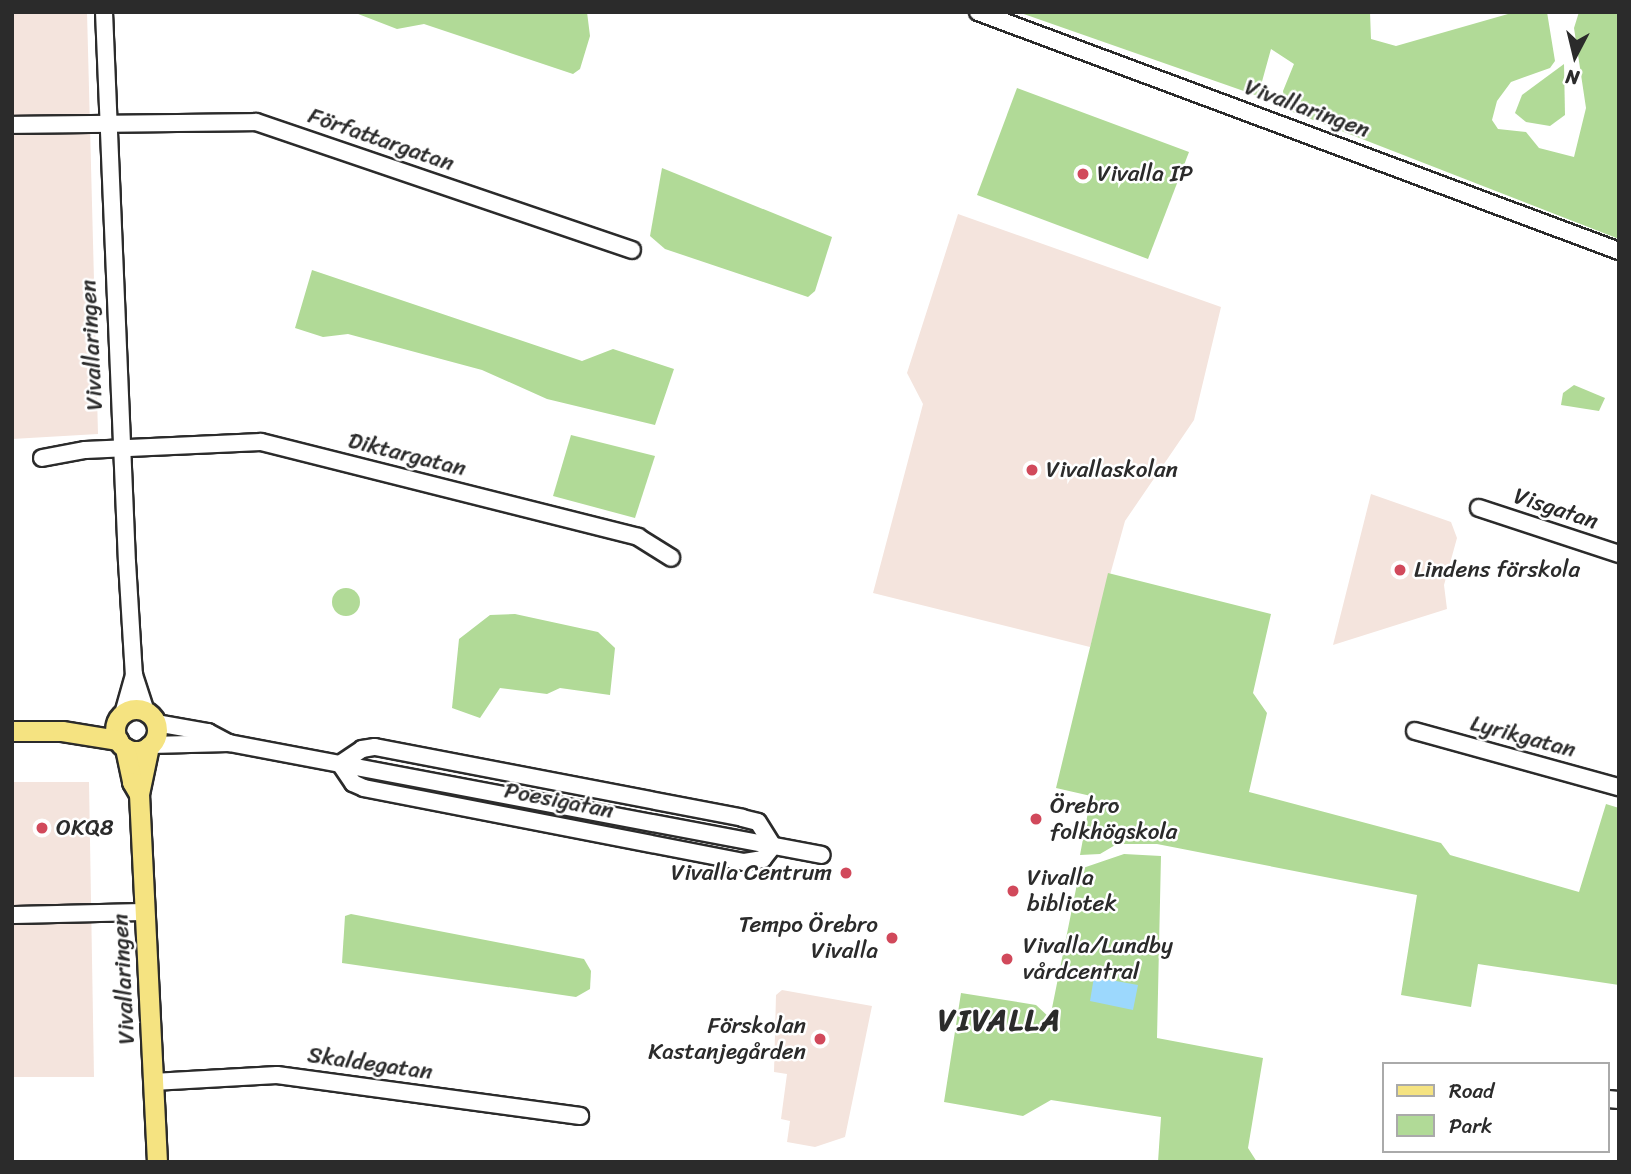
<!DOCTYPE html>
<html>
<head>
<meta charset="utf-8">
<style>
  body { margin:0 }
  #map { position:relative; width:1631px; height:1174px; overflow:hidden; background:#fff; font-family:Sriracha,sans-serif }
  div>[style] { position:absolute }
  .built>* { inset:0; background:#f4e4dd }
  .green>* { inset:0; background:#b1da97 }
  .round { border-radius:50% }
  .water>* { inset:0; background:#9cd8fd }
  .roads { filter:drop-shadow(2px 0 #2b2b2b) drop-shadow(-2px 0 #2b2b2b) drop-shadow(0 2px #2b2b2b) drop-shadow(0 -2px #2b2b2b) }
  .minor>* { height:16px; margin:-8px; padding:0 8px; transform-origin:8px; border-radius:8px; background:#fff }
  .major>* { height:19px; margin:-9.5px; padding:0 9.5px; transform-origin:9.5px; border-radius:9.5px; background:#f5e381 }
  .major>.ring { margin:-9.5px; padding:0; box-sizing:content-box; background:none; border:19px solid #f5e381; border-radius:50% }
  .dots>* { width:19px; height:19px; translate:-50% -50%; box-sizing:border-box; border:4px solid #fff; border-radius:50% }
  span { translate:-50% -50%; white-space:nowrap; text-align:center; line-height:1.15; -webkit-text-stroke:5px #fff; paint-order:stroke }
  .street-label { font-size:23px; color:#2b2b2b }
  .poi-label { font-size:23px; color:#2b2b2b }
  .left { translate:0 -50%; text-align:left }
  .right { translate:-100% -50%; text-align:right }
  .district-label { font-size:30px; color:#2b2b2b; font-weight:700; letter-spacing:2px }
  .frame { position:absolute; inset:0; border:14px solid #2b2b2b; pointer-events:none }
  .legend { position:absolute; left:1382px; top:1062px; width:228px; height:91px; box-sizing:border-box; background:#fff; border:2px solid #aaa; margin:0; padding:9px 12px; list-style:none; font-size:21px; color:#2b2b2b }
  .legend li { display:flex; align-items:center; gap:14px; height:35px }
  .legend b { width:35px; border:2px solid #aaa }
  .north { position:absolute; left:1540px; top:21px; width:70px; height:70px; -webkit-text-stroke:5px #fff; paint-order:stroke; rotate:187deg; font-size:19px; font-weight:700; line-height:28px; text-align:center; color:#2b2b2b }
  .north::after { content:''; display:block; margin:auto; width:24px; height:32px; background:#2b2b2b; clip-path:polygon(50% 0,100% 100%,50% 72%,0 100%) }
</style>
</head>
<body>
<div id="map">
  <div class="built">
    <div style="clip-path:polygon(12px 12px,87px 12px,98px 434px,12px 439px)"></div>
    <div style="clip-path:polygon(958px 214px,1221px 307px,1194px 420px,1125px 521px,1090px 647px,873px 593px,923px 404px,907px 373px)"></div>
    <div style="clip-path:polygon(1371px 494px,1451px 522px,1457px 538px,1444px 585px,1447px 609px,1333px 645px)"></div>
    <div style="clip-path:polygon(12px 782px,89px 782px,94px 1077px,12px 1077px)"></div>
    <div style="clip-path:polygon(782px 990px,872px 1006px,845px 1137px,815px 1147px,787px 1142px,790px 1121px,781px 1119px,787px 1074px,774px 1072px,776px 995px)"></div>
  </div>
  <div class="green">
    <div style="clip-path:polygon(353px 12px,587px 12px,590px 36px,580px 69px,573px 74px,424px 24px,397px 29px)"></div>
    <div style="clip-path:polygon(1018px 12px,1370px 12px,1371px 39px,1396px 46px,1515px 12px,1547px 12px,1555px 61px,1550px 68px,1511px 82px,1497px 101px,1492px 120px,1498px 129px,1526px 132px,1539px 148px,1574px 157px,1586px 108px,1574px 28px,1579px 12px,1619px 12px,1619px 239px,1285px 109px,1283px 91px,1294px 64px,1271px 49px,1258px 96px)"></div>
    <div style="clip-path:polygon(1564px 64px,1565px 115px,1550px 126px,1526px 122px,1515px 113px,1522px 95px)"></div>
    <div style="clip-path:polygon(1017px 88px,1189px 152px,1148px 259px,977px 195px)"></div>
    <div style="clip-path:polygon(662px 168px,832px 237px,815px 291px,808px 297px,665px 249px,650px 236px)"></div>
    <div style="clip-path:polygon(312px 270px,582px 361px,613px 349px,674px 369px,655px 425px,547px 399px,482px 370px,348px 334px,323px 337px,295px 328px)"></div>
    <div style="clip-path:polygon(1574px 385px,1605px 398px,1599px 411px,1561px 405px,1563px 393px)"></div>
    <div style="clip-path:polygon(571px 435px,655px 456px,635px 518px,553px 496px)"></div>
    <div style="clip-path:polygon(1108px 573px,1271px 614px,1253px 693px,1267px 713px,1249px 792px,1441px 843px,1450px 855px,1579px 892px,1606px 804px,1619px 808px,1619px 985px,1478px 964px,1471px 1007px,1401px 995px,1417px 895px,1157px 844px,1117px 844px,1100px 854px,1080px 855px,1091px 796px,1056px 788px)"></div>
    <div class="round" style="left:332px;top:588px;width:28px;height:28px"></div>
    <div style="clip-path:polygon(515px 614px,598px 632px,615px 648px,610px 695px,560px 688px,547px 694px,500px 688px,480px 718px,452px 708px,459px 639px,490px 615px)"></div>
    <div style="clip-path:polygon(1124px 854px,1161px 856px,1157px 1038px,1263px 1058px,1248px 1148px,1257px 1162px,1158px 1162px,1161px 1117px,1051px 1100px,1023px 1116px,944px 1102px,961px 993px,1036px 1005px,1050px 1018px,1080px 869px)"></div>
    <div style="clip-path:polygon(351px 914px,584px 959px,591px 971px,590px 989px,576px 997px,342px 963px,345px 916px)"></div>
  </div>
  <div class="water">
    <div style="clip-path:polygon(1094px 977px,1138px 985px,1133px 1010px,1090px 1001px)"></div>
  </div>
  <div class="roads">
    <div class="minor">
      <div style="left:104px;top:12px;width:550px;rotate:87.61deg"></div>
      <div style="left:127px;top:562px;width:113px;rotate:86.5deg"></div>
      <div style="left:134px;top:675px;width:39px;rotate:72deg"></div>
      <div style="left:978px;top:12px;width:684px;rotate:20.45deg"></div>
      <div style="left:12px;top:125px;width:244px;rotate:-0.7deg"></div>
      <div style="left:256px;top:122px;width:397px;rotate:18.8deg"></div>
      <div style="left:42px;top:458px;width:44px;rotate:-10.5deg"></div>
      <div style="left:85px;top:450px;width:176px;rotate:-2.6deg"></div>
      <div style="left:261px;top:442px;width:389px;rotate:14.1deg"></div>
      <div style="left:638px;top:537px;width:39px;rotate:32deg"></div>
      <div style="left:1479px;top:508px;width:147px;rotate:18.2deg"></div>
      <div style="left:123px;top:714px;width:41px;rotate:-74.2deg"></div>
      <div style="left:156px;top:723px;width:53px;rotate:9.8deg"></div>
      <div style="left:208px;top:732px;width:24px;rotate:28deg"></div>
      <div style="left:229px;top:743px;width:603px;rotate:10.7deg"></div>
      <div style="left:1415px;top:731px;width:212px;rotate:15.4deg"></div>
      <div style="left:151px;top:745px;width:78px;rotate:-1.5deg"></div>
      <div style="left:375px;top:747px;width:374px;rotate:10.9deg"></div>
      <div style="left:742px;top:818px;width:16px;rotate:14deg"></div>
      <div style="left:758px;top:822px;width:28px;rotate:58deg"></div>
      <div style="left:773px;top:846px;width:16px;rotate:128deg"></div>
      <div style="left:763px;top:859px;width:19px;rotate:171deg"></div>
      <div style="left:744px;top:862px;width:387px;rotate:-169deg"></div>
      <div style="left:364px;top:788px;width:12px;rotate:-156deg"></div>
      <div style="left:353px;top:783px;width:23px;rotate:-124deg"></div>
      <div style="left:340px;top:764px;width:27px;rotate:-34deg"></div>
      <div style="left:362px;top:749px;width:13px;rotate:-9deg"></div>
      <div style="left:12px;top:915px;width:133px;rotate:-1.3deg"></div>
      <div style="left:153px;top:1082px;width:124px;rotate:-3.2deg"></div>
      <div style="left:277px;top:1075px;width:306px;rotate:7.7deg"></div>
      <div style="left:1608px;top:1099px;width:11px;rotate:5deg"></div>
    </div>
    <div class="major">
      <div class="ring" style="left:115px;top:709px;width:23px;height:23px"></div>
      <div style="left:12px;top:731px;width:50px"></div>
      <div style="left:62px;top:731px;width:57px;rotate:9.1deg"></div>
      <div style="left:149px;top:746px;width:49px;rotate:101.8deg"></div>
      <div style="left:139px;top:794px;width:368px;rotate:87.2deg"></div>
      <div style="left:125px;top:748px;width:35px;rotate:78deg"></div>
      <div style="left:132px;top:782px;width:14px;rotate:60deg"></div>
    </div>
  </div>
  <div class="dots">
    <div style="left:1083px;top:174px;background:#d1495b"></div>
    <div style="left:1032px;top:470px;background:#d1495b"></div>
    <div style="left:1400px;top:570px;background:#d1495b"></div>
    <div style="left:1036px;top:819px;background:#d1495b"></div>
    <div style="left:42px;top:828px;background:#d1495b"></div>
    <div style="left:846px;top:873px;background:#d1495b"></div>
    <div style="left:1013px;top:891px;background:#d1495b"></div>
    <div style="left:892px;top:938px;background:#d1495b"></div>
    <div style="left:1007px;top:959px;background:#d1495b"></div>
    <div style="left:820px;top:1039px;background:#d1495b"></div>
  </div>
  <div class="street-label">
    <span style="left:1307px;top:109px;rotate:20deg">Vivallaringen</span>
    <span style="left:381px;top:140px;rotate:19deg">Författargatan</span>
    <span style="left:92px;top:345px;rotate:-93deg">Vivallaringen</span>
    <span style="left:407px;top:455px;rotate:14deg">Diktargatan</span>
    <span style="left:1556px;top:509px;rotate:18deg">Visgatan</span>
    <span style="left:1523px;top:737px;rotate:15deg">Lyrikgatan</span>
    <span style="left:559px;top:801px;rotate:11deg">Poesigatan</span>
    <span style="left:124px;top:979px;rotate:-93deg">Vivallaringen</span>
    <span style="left:370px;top:1064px;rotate:8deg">Skaldegatan</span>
  </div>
  <div class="poi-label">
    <span class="left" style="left:1097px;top:174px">Vivalla IP</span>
    <span class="left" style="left:1046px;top:470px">Vivallaskolan</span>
    <span class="left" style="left:1414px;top:570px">Lindens förskola</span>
    <span class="left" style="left:1050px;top:819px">Örebro<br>folkhögskola</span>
    <span class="left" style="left:56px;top:828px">OKQ8</span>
    <span class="right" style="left:832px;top:873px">Vivalla Centrum</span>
    <span class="left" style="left:1027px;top:891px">Vivalla<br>bibliotek</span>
    <span class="right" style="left:878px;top:938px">Tempo Örebro<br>Vivalla</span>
    <span class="left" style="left:1023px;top:959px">Vivalla/Lundby<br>vårdcentral</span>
    <span class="right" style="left:806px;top:1039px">Förskolan<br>Kastanjegården</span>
  </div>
  <div class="district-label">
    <span style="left:1000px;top:1020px">VIVALLA</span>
  </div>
  <div class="frame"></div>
  <ul class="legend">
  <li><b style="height:9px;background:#f5e381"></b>Road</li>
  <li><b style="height:19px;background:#b1da97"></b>Park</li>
  </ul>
  <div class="north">N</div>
</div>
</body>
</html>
